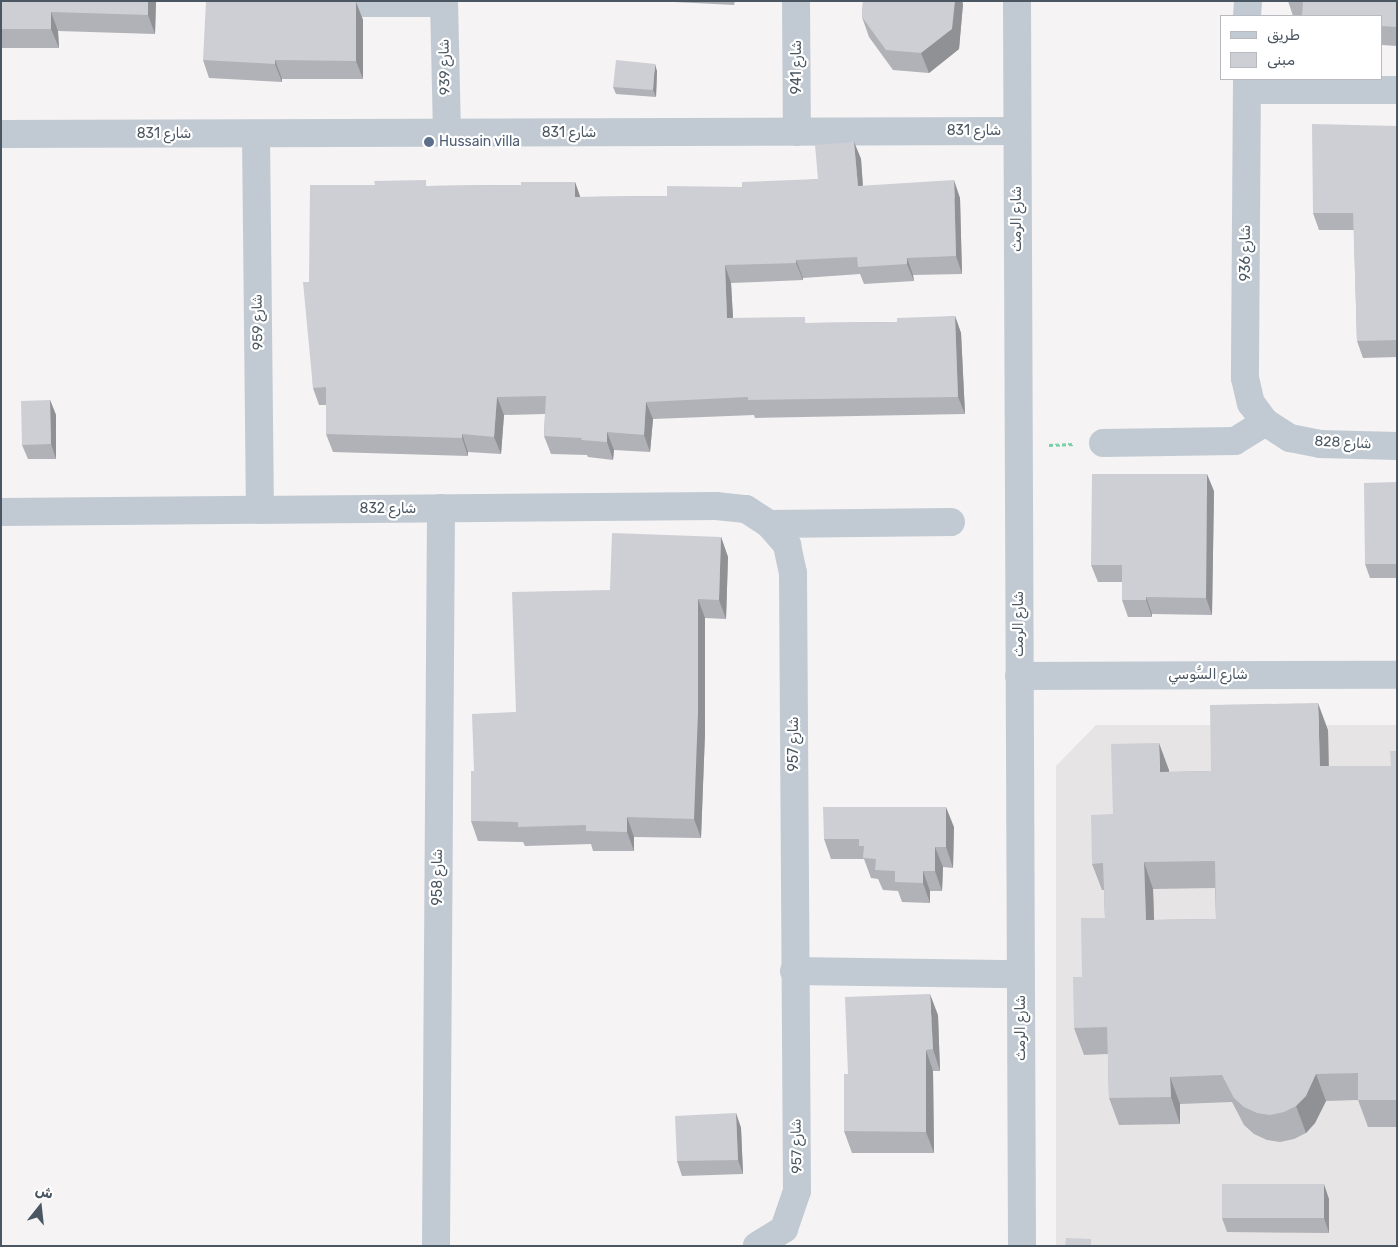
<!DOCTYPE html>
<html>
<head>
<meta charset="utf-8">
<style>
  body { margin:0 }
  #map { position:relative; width:1398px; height:1247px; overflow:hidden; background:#f5f3f3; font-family:Rubik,Cairo,sans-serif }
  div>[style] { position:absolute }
  .education>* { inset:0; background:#e6e4e5 }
  .path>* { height:3px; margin-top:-1.5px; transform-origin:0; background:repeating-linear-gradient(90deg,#7ad0a6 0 4px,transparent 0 6.5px) }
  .minor>* { height:28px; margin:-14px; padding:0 14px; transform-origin:14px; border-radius:14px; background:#c1cad2 }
  .wall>* { inset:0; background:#b0b2b7 }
  .shaded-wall>* { inset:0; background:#909195 }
  .building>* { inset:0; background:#cdcfd5 }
  .dots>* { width:14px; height:14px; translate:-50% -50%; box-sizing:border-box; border:2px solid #fff; border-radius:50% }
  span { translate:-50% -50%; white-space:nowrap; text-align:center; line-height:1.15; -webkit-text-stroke:4.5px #fff; paint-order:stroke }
  .street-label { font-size:14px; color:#4a5661 }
  .service-label { font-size:14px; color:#4e5e75 }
  .left { translate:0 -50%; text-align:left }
  .frame { position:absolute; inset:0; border:2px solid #4a5661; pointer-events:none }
  .legend { position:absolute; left:1220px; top:15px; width:162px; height:65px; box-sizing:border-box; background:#fff; border:1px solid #b7bbc0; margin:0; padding:6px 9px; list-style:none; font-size:15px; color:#4a5661 }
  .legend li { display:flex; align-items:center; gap:10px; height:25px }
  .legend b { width:25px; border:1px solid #b7bbc0 }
  .north { position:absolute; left:15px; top:1182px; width:50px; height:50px; -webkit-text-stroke:4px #fff; paint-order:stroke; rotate:16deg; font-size:14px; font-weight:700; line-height:20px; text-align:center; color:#4a5661 }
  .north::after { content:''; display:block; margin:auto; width:18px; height:22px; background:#4a5661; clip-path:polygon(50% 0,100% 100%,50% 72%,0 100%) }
</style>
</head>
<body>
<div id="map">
  <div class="education">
    <div style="clip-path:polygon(1096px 725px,1397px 725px,1397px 1246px,1056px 1246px,1056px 766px)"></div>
  </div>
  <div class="path">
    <div style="left:1049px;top:445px;width:26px;rotate:-2deg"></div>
  </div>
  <div class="minor">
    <div style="left:444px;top:1px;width:132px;rotate:88.7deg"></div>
    <div style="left:796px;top:1px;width:131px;rotate:89.6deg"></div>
    <div style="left:1017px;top:1px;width:1245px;rotate:89.77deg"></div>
    <div style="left:320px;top:3px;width:124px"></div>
    <div style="left:1247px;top:16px;width:15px;rotate:-86deg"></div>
    <div style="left:1247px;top:79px;width:299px;rotate:90.4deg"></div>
    <div style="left:1245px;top:378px;width:26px;rotate:77deg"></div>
    <div style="left:1251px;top:403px;width:24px;rotate:54deg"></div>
    <div style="left:1265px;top:422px;width:30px;rotate:33deg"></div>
    <div style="left:1290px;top:438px;width:31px;rotate:11deg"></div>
    <div style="left:1320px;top:444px;width:77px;rotate:1.5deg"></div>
    <div style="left:1247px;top:90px;width:150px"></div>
    <div style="left:1px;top:134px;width:1016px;rotate:-0.17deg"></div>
    <div style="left:256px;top:134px;width:375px;rotate:89.4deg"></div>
    <div style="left:1103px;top:443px;width:132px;rotate:-0.9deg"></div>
    <div style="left:1235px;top:441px;width:36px;rotate:-32deg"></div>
    <div style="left:1px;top:512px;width:715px;rotate:-0.48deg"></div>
    <div style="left:716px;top:506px;width:30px;rotate:6deg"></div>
    <div style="left:746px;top:509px;width:27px;rotate:33deg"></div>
    <div style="left:769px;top:524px;width:28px;rotate:49deg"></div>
    <div style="left:787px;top:545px;width:29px;rotate:78deg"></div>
    <div style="left:793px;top:573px;width:618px;rotate:89.63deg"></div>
    <div style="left:797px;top:1191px;width:40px;rotate:108.9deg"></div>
    <div style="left:784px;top:1229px;width:32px;rotate:148deg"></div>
    <div style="left:769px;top:524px;width:182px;rotate:-0.6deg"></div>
    <div style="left:1019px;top:676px;width:378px;rotate:-0.2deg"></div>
    <div style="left:794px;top:971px;width:227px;rotate:0.8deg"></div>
    <div style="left:436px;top:1246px;width:738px;rotate:-89.61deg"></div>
  </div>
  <div class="wall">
    <div style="clip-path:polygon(1px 1px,156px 1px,155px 34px,58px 31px,59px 48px,1px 48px)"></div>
    <div style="clip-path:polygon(654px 1px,735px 1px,734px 5px)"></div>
    <div style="clip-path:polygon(863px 1px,962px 1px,963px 4px,959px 49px,929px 73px,893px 70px,869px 37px,862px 17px)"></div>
    <div style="clip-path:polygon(1288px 1px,1397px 1px,1397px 46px,1382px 45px,1382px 16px,1293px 16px)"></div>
    <div style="clip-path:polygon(287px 2px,356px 2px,363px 20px,363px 79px,282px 79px,282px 82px,209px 78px,203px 60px)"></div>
    <div style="clip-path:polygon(657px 71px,656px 97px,616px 94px,613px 87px)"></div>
    <div style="clip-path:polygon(1397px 126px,1397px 357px,1363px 358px,1357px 341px,1354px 230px,1319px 230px,1313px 213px)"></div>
    <div style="clip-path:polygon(854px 142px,861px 159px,863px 186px,960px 198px,962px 274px,913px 275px,914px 281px,864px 284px,860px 274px,803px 278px,803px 280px,731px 283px,733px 318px,807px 323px,897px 322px,955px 316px,961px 333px,965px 414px,755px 418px,754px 415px,653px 419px,650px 452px,614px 450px,613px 460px,588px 457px,587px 455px,551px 454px,544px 436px,545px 414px,504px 415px,501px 454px,468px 452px,468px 456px,333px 452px,326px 434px,326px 405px,319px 405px,313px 388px,309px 282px,428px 186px,521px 185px,575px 182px,580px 197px,667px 196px,818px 179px)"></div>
    <div style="clip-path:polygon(50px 400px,56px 415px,56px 459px,28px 459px,22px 445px)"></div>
    <div style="clip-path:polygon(1397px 482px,1397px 578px,1370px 578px,1365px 564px)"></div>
    <div style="clip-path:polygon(1214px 491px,1212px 615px,1152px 614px,1152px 617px,1128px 617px,1122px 600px,1122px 582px,1098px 582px,1091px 565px)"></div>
    <div style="clip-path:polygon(721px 537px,728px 557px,726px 619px,705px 618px,705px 733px,701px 838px,634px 837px,634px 851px,593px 851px,591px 844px,525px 846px,523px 842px,478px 841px,471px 821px,474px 771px,610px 590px)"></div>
    <div style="clip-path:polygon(evenodd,1328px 730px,1329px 766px,1391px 766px,1397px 751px,1397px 1127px,1368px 1127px,1358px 1100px,1326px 1101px,1315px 1123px,1306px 1133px,1294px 1139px,1280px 1142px,1267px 1140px,1254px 1134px,1244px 1125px,1232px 1102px,1180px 1104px,1180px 1124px,1119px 1125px,1109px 1098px,1108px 1054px,1084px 1055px,1074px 1028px,1082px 977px,1105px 918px,1104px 890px,1102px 890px,1092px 864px,1113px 814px,1169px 770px,1169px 772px,1211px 771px,1328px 730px,1215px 888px,1216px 919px,1154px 920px,1153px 889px,1215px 888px)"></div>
    <div style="clip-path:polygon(954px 827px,953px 868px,943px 867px,942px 891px,930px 891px,930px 903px,902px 902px,898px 891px,883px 890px,878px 879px,871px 878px,864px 859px,831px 859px,824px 839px)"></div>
    <div style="clip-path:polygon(938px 1015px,940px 1071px,933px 1071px,934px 1153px,852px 1153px,844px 1131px,848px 1074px)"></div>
    <div style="clip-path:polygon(736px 1113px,741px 1128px,743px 1174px,682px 1176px,677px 1161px)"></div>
    <div style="clip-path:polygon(1329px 1199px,1329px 1233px,1227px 1232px,1222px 1218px)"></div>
  </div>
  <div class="shaded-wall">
    <div style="clip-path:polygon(148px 1px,156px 1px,155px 34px,148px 15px)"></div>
    <div style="clip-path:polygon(955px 1px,962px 1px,963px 4px,959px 49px,929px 73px,921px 53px)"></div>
    <div style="clip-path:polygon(356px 2px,363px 20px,363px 79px,356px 61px)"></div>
    <div style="clip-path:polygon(51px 12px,58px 31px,59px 48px,51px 29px)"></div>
    <div style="clip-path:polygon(275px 60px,282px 79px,282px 82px,275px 64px)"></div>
    <div style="clip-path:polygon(655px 64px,657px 71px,656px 97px,653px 90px)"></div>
    <div style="clip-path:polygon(854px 142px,861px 159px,864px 204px,858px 186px)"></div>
    <div style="clip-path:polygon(954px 180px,960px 198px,962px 274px,956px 256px)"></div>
    <div style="clip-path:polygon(575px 182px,581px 199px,575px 197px)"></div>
    <div style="clip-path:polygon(907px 258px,913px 275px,914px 281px,907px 264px)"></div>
    <div style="clip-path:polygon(796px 260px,803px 278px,803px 280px,796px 263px)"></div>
    <div style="clip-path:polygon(725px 265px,731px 283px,734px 335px,727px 318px)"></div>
    <div style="clip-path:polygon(955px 316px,961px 333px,965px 414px,958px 397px)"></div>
    <div style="clip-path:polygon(497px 397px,504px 415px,501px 454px,494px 437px)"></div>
    <div style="clip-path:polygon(50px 400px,56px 415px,56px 459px,51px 444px)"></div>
    <div style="clip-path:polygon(646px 402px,653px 419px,650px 452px,644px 435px)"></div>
    <div style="clip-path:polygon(607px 432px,614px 450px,613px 460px,607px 442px)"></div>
    <div style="clip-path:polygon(462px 434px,468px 452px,468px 456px,462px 438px)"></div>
    <div style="clip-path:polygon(1207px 474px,1214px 491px,1212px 615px,1206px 598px)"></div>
    <div style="clip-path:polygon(721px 537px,728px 557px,726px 619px,719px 600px)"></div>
    <div style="clip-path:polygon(1146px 597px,1152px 614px,1152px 617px,1146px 600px)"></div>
    <div style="clip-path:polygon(698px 599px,705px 618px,705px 733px,701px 838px,694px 819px)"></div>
    <div style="clip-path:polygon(1318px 703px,1328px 730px,1329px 793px,1320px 766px)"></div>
    <div style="clip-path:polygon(1159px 743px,1169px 770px,1169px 799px,1160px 772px)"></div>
    <div style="clip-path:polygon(946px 807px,954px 827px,953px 868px,946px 847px)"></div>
    <div style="clip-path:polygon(627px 817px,634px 837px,634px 851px,627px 832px)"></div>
    <div style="clip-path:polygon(935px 847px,943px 867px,942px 891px,935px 871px)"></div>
    <div style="clip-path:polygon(1144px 862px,1153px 889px,1155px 947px,1146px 920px)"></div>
    <div style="clip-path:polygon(923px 871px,930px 891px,930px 903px,923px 883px)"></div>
    <div style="clip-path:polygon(930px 994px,938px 1015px,940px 1071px,933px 1049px)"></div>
    <div style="clip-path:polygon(926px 1050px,933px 1071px,934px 1153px,926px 1132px)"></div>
    <div style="clip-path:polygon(1316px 1074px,1326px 1101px,1315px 1123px,1306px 1133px,1296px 1106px)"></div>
    <div style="clip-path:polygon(1170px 1077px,1180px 1104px,1180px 1124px,1171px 1097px)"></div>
    <div style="clip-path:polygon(736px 1113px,741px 1128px,743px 1174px,738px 1160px)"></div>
    <div style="clip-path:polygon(1324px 1184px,1329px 1199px,1329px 1233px,1324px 1218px)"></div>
  </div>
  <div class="building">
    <div style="clip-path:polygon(1px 1px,148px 1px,148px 15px,51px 12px,51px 29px,1px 29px)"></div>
    <div style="clip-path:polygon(206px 1px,356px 2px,356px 61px,275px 60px,275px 64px,203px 60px)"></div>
    <div style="clip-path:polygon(863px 1px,955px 1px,952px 29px,921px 53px,886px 50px,862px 17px)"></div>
    <div style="clip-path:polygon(1397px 1px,1397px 27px,1382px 26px,1382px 16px,1302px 16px,1303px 2px,1288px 2px)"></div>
    <div style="clip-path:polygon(616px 60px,655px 64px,653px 90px,613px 87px)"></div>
    <div style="clip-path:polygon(1312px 124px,1397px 126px,1397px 340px,1357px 341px,1353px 213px,1313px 213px)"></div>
    <div style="clip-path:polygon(854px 142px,858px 186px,954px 180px,956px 256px,907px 258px,907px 264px,858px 267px,857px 257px,796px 260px,796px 263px,725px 265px,727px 318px,805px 317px,805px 323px,897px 322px,897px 318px,955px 316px,958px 397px,748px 400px,748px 397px,646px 402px,644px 435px,607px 432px,607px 442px,581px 440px,582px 438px,544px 436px,546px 396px,497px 397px,494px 437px,462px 434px,462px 438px,326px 434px,326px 387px,313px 388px,303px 282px,309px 282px,310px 185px,375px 185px,374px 181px,426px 180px,426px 186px,521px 185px,521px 182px,575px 182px,575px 197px,667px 196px,667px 186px,742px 187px,742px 182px,818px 179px,815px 145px)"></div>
    <div style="clip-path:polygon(50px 400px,51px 444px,22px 445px,21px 401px)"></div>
    <div style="clip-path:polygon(1092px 474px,1207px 474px,1206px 598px,1146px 597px,1146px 600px,1122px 600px,1122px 565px,1091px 565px)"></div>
    <div style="clip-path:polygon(1397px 482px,1397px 564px,1365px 564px,1364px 483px)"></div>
    <div style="clip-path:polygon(612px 533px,721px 537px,719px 600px,698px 599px,698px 713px,694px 819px,627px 817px,627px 832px,586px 831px,586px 825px,518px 827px,518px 822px,471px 821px,471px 771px,474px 771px,472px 714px,516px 712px,512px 592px,610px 590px)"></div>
    <div style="clip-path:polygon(evenodd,1318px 703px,1320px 766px,1391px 766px,1390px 751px,1397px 751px,1397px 1100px,1358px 1100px,1358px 1073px,1316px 1074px,1306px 1096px,1296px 1106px,1284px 1112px,1270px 1115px,1257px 1113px,1244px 1107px,1234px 1098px,1222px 1075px,1170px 1077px,1171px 1097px,1109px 1098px,1107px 1027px,1074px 1028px,1073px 977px,1082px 977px,1081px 918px,1105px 918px,1103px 863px,1092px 864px,1091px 815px,1113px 814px,1111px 744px,1159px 743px,1160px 772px,1211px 771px,1210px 705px,1318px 703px,1215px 861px,1216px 919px,1146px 920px,1144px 862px,1215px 861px)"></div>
    <div style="clip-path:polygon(823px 807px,946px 807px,946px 847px,935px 847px,935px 871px,923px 871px,923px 883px,895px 882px,895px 871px,875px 870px,876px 859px,863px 858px,864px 846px,859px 846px,859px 839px,824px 839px)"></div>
    <div style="clip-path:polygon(930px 994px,933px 1049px,926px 1050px,926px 1132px,844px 1131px,844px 1074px,848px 1074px,845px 997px)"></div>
    <div style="clip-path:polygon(736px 1113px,738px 1160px,677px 1161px,675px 1116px)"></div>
    <div style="clip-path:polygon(1222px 1184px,1324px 1184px,1324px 1218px,1222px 1218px)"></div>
    <div style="clip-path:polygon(1066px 1238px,1091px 1239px,1091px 1246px,1065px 1246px)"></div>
  </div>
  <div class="dots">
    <div style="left:429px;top:142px;background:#5c6f8a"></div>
  </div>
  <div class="street-label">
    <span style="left:445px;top:67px;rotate:-91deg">شارع 939</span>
    <span style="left:797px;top:67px;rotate:-90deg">شارع 941</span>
    <span style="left:974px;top:131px">شارع 831</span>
    <span style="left:569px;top:133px">شارع 831</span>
    <span style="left:164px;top:134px">شارع 831</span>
    <span style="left:1017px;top:219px;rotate:-90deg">شارع الرمث</span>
    <span style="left:1246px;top:253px;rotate:-90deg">شارع 936</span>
    <span style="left:258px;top:322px;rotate:-91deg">شارع 959</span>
    <span style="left:1343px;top:443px;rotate:3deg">شارع 828</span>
    <span style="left:388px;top:509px">شارع 832</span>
    <span style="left:1019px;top:624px;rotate:-90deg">شارع الرمث</span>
    <span style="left:1208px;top:675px">شارع السُّوسي</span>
    <span style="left:794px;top:744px;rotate:-90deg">شارع 957</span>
    <span style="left:438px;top:877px;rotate:-90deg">شارع 958</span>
    <span style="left:1021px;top:1028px;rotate:-90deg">شارع الرمث</span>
    <span style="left:797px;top:1146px;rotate:-91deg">شارع 957</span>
  </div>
  <div class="service-label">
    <span class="left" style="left:439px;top:142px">Hussain villa</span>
  </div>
  <div class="frame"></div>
  <ul class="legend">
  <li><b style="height:6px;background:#c1cad2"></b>طريق</li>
  <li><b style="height:14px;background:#cdcfd5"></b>مبنى</li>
  </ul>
  <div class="north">ش</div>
</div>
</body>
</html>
